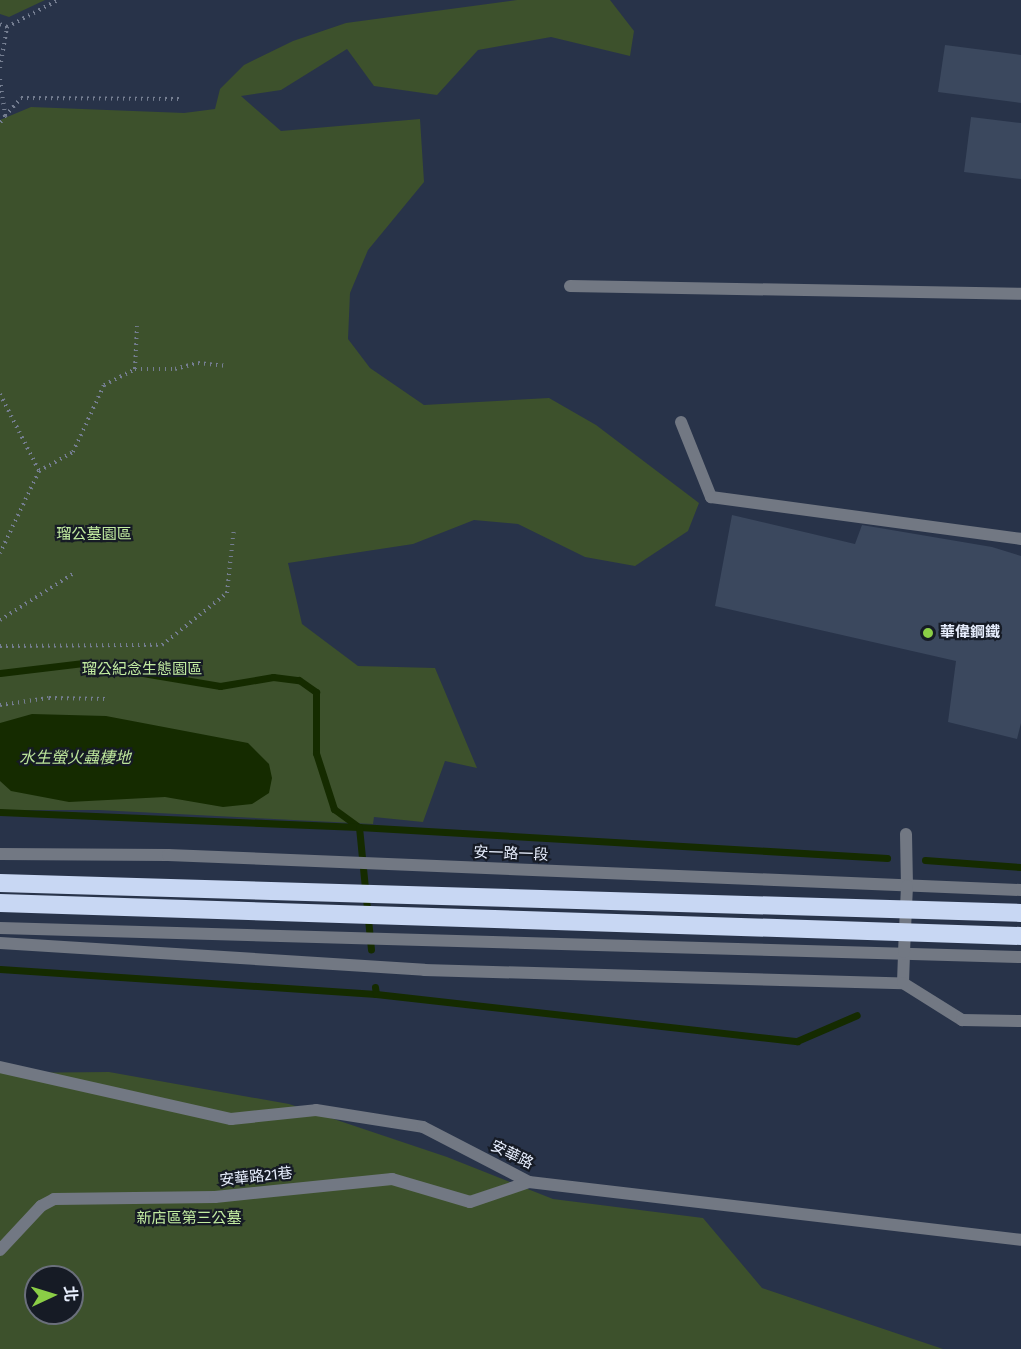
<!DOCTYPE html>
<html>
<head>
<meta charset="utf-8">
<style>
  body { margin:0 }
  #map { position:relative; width:1021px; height:1349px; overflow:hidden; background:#283349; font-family:"Fira Sans","Noto Sans TC",sans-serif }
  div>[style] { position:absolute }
  .green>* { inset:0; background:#3d512c }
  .water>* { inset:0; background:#152b00 }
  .stream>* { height:7px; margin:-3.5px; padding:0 3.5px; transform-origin:3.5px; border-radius:3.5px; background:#152b00 }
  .building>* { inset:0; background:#3b485e }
  .path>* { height:4px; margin-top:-2px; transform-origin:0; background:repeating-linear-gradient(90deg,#757e91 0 1.5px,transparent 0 6px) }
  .service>* { height:12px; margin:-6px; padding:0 6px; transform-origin:6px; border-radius:6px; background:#727883 }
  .tertiary>* { height:12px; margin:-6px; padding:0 6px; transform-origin:6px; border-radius:6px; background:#727883 }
  .motorway>* { height:18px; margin:-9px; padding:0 9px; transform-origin:9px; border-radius:9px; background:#c8d7f3 }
  .dots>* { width:16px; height:16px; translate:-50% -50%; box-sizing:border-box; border:3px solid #161b25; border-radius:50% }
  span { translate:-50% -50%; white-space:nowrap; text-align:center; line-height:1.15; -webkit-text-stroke:4.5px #161b25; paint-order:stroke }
  .park-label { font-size:15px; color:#c2eca1 }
  .poi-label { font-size:15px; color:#e7eefd; font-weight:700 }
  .left { translate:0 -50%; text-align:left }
  .street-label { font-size:15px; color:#e7eefd }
  .water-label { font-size:16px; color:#bbe49a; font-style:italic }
  .north { position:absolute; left:24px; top:1265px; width:60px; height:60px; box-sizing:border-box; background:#161b25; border:2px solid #6a6f7b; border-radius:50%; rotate:86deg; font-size:16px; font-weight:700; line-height:24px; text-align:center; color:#e7eefd }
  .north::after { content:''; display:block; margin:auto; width:21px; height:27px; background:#8bce46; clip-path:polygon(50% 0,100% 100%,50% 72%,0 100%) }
</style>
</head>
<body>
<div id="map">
  <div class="green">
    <div style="clip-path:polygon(0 0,45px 0,9px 17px,0 14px)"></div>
    <div style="clip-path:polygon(517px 0,610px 0,634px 31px,630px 56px,551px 37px,478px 50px,437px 95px,374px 86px,347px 49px,281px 90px,241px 96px,281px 131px,420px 119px,424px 182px,368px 250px,350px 293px,348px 339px,370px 368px,424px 405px,549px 398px,596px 425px,699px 503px,688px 531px,635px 566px,585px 557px,518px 524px,474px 520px,413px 544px,288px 563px,302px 624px,358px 666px,435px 668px,477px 768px,445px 761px,423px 822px,374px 817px,373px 824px,98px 810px,0 810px,0 120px,31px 107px,184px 113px,215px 109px,220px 89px,244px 65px,293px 41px,346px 23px)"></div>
    <div style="clip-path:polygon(evenodd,109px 1072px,289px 1104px,447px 1157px,553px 1199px,703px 1218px,762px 1288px,943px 1349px,0 1349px,0 1073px,109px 1072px,36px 1277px,72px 1277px,72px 1313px,36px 1313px,36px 1277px)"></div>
  </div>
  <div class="water">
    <div style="clip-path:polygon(32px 714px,106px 716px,248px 743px,269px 764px,272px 778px,269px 793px,252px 804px,223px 807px,165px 797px,69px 802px,11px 791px,0 781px,0 723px)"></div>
  </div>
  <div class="stream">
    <div style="left:0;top:673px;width:84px;rotate:-6.9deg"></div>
    <div style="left:83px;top:663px;width:139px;rotate:9.5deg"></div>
    <div style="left:220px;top:686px;width:54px;rotate:-9.6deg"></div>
    <div style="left:273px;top:677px;width:26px;rotate:7deg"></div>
    <div style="left:299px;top:680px;width:21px;rotate:35deg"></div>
    <div style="left:316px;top:692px;width:61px;rotate:90deg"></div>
    <div style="left:316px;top:753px;width:59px;rotate:72.2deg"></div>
    <div style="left:334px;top:809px;width:31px;rotate:36deg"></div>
    <div style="left:359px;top:827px;width:529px;rotate:3.36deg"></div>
    <div style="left:0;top:812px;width:359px;rotate:2.4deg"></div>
    <div style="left:359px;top:827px;width:123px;rotate:84.4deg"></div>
    <div style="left:925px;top:860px;width:96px;rotate:4.2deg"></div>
    <div style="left:0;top:969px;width:377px;rotate:3.8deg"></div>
    <div style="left:375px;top:987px;width:7px;rotate:82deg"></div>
    <div style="left:376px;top:994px;width:424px;rotate:6.4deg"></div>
    <div style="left:797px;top:1041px;width:65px;rotate:-23.4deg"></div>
  </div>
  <div class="building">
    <div style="clip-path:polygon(945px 45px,1021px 55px,1021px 103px,938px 92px)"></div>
    <div style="clip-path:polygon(971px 117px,1021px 123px,1021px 179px,964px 172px)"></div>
    <div style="clip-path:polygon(732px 515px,855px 544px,862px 525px,992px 547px,1021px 556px,1021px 723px,1017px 739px,948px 722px,956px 661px,715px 606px)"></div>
  </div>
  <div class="path">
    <div style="left:0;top:24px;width:8px;rotate:23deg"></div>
    <div style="left:7px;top:27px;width:58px;rotate:-27.9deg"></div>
    <div style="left:0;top:68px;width:42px;rotate:-80.3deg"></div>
    <div style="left:0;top:79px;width:37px;rotate:82deg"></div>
    <div style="left:5px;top:116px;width:9px;rotate:126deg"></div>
    <div style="left:5px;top:116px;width:24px;rotate:-48deg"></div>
    <div style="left:21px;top:98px;width:160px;rotate:0.4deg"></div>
    <div style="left:135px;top:369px;width:43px;rotate:-87.3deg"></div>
    <div style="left:0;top:394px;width:86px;rotate:63.1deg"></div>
    <div style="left:39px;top:471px;width:91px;rotate:115.4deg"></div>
    <div style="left:39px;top:471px;width:39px;rotate:-29deg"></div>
    <div style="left:73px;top:452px;width:74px;rotate:-65.2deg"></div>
    <div style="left:104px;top:385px;width:35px;rotate:-27deg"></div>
    <div style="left:135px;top:369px;width:40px"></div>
    <div style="left:175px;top:369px;width:24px;rotate:-15deg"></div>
    <div style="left:198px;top:363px;width:29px;rotate:6deg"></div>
    <div style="left:0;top:620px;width:88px;rotate:-32.4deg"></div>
    <div style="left:0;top:646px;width:162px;rotate:-0.4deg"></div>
    <div style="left:162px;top:645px;width:83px;rotate:-38.7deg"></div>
    <div style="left:227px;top:593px;width:65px;rotate:-83.9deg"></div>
    <div style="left:0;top:705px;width:49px;rotate:-8.1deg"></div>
    <div style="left:49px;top:698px;width:58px;rotate:1deg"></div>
  </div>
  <div class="service">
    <div style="left:570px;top:286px;width:451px;rotate:1deg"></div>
    <div style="left:681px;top:422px;width:81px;rotate:68.2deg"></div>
    <div style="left:711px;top:497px;width:313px;rotate:7.7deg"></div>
    <div style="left:906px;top:834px;width:52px;rotate:88.9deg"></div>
    <div style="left:0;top:943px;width:425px;rotate:3.6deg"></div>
    <div style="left:424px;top:970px;width:479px;rotate:1.6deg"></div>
    <div style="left:903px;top:983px;width:31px;rotate:-88deg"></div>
    <div style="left:903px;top:983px;width:70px;rotate:32.1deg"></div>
    <div style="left:962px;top:1020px;width:59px;rotate:1deg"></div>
    <div style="left:0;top:1067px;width:237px;rotate:12.7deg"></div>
    <div style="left:231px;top:1119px;width:85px;rotate:-6deg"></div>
    <div style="left:316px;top:1110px;width:108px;rotate:9deg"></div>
    <div style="left:423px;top:1127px;width:119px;rotate:27.4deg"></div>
    <div style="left:529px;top:1182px;width:495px;rotate:6.7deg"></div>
    <div style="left:0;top:1250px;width:60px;rotate:-47deg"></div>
    <div style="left:41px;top:1206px;width:15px;rotate:-28deg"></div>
    <div style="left:54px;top:1199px;width:161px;rotate:-0.7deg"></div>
    <div style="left:215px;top:1197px;width:178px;rotate:-5.8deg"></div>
    <div style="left:392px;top:1179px;width:81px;rotate:16.4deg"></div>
    <div style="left:470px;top:1202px;width:62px;rotate:-18.7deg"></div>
  </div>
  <div class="tertiary">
    <div style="left:0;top:854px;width:168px;rotate:0.3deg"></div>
    <div style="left:168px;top:855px;width:854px;rotate:2.35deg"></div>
    <div style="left:0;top:928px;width:1021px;rotate:1.63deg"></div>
    <div style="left:904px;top:952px;width:66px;rotate:-87.4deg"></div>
  </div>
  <div class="motorway">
    <div style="left:0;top:883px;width:1021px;rotate:1.68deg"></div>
    <div style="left:0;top:903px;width:1022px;rotate:1.85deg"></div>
  </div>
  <div class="dots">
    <div style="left:928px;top:633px;background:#8bce46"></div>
  </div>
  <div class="park-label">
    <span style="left:94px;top:535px">瑠公墓園區</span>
    <span style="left:142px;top:670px">瑠公紀念生態園區</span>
    <span style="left:189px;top:1219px">新店區第三公墓</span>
  </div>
  <div class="poi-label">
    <span class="left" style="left:940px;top:633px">華偉鋼鐵</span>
  </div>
  <div class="street-label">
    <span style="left:511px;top:854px;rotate:2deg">安一路一段</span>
    <span style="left:512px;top:1155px;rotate:26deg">安華路</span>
    <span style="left:256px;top:1177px;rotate:-6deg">安華路21巷</span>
  </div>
  <div class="water-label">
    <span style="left:75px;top:758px">水生螢火蟲棲地</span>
  </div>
  <div class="north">北</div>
</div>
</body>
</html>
